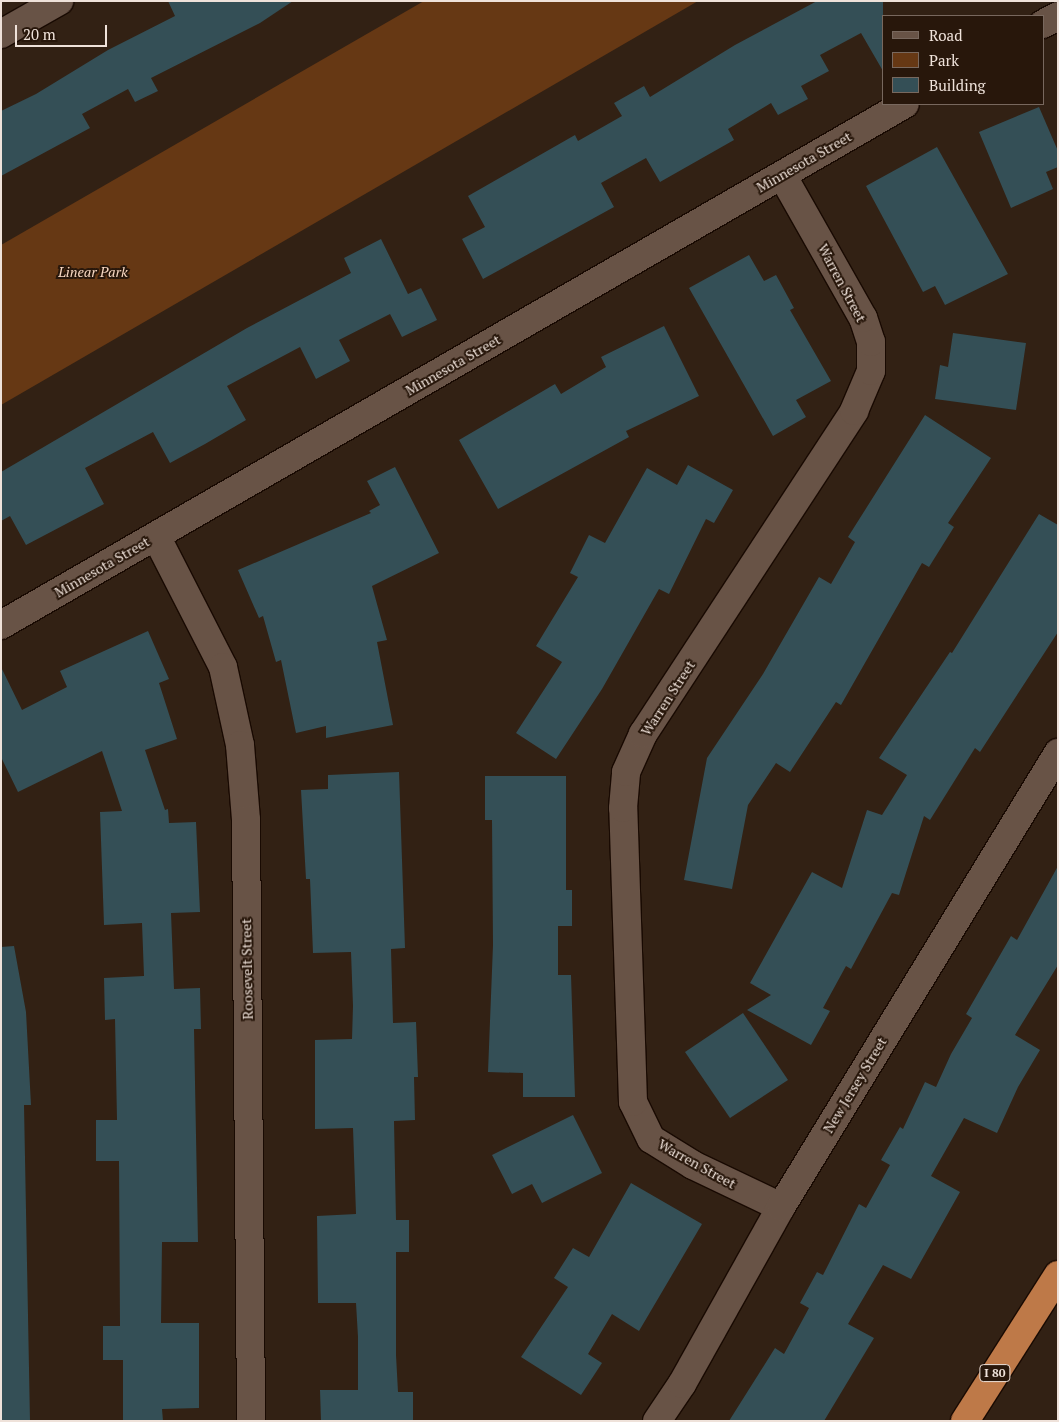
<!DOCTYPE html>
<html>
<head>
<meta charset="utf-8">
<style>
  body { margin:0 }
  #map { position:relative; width:1059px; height:1422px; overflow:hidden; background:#322114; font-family:"PT Serif",serif }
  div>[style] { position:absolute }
  .green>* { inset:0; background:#663814 }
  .building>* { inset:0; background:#344f56 }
  .roads { filter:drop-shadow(1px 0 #190a02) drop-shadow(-1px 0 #190a02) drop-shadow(0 1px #190a02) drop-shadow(0 -1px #190a02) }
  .minor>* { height:28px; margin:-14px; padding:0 14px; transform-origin:14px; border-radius:14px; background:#685346 }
  .motorway>* { height:28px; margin:-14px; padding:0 14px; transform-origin:14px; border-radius:14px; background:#be7948 }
  span { translate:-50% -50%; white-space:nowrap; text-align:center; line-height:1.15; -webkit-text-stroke:4px #28170b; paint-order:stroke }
  .shield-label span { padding:1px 4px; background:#28170b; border:1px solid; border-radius:4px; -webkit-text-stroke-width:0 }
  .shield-label { font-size:12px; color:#efe2da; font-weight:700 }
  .street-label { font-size:14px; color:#efe2da }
  .park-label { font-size:14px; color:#f7d7c2; font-style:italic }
  .frame { position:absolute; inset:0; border:2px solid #efe2da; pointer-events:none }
  .legend { position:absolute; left:882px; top:15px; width:162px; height:90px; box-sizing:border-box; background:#28170b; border:1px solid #78685e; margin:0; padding:6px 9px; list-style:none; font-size:15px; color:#efe2da }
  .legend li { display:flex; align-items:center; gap:10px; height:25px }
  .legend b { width:25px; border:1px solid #78685e }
  .scale { position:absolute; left:15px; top:25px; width:92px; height:22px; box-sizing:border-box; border:2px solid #efe2da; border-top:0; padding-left:6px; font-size:15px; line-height:18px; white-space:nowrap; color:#efe2da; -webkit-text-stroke:4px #28170b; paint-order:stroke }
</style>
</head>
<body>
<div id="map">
  <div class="green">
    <div style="clip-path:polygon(424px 1px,698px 1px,1px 405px,1px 245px)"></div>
  </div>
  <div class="building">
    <div style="clip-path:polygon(168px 1px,293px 1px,260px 23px,151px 78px,158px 91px,135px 102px,128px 89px,82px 114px,90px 128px,1px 176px,1px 111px,36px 94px,108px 50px,175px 16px)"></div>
    <div style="clip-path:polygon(817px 1px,883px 1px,883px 71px,861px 33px,820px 55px,829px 71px,801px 86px,808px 99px,778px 115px,771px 103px,728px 129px,734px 140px,660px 182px,646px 158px,601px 183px,614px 207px,483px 279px,462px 239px,485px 227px,468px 196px,575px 135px,578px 141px,622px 116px,614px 103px,644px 86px,650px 97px,735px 45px)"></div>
    <div style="clip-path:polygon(1039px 107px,1058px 151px,1058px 167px,1046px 172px,1053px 189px,1011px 208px,979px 132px)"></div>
    <div style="clip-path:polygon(937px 147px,1008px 274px,945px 305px,935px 286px,923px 292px,866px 186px)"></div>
    <div style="clip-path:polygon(381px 239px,408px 294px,421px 288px,437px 320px,402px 337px,390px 314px,339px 340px,350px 361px,316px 379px,300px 347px,227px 386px,246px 420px,205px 444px,170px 463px,153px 432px,85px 468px,104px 504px,26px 545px,10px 516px,1px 521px,1px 472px,247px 328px,351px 273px,344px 258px)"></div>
    <div style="clip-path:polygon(749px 255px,764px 281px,776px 275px,794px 308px,790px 310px,831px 381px,796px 400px,806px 417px,773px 436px,689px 288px)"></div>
    <div style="clip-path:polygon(664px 326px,699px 396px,626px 431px,629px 437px,498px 509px,459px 440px,555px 384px,561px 394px,606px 367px,601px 357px)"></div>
    <div style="clip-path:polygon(953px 333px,1026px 343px,1016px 410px,935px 399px,940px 365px,948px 367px)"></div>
    <div style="clip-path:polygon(925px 415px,991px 458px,948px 523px,954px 527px,929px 567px,922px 563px,841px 705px,836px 702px,790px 772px,776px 763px,748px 805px,732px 889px,684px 880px,707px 758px,763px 674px,819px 577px,831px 584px,855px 542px,848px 537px)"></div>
    <div style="clip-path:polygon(688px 465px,733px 490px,714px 523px,706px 519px,669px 594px,659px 589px,602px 689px,556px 759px,516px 733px,562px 662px,536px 646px,578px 577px,570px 573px,589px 535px,605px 543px,647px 468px,677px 485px)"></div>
    <div style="clip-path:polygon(395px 467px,439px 553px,372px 586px,387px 640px,377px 642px,393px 725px,326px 738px,326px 726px,296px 733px,281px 660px,276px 662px,263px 616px,259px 618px,238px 570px,371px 513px,369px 511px,380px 505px,367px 481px)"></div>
    <div style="clip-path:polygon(1039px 514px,1058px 525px,1058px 632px,980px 752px,975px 748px,930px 820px,924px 816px,899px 895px,892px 893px,851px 969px,846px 966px,823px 1008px,830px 1011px,811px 1045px,747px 1010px,771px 995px,750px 983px,812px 872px,842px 888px,867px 810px,882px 815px,907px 775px,879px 758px,950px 652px,952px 653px)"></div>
    <div style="clip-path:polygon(148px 631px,169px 679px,159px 683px,177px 739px,145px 750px,165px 810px,168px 809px,169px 823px,196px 822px,200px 912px,171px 913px,174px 989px,200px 988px,201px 1029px,194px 1029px,198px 1242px,162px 1242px,161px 1323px,199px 1323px,199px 1408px,162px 1409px,163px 1421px,123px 1421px,123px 1360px,103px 1360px,103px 1326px,120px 1326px,119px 1161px,96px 1161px,96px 1120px,117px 1120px,115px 1019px,105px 1020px,104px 978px,144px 976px,142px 923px,104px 925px,100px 812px,122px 811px,102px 751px,18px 792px,1px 757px,1px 667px,22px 710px,67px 687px,60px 671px)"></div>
    <div style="clip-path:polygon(399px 772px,405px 948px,391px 949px,393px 1023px,416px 1022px,418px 1077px,414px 1077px,415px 1120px,394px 1121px,396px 1220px,409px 1220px,409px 1252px,396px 1252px,396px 1355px,398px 1392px,413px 1392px,413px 1421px,321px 1421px,320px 1390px,358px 1390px,358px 1337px,356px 1303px,318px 1303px,317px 1216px,356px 1214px,353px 1128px,315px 1129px,315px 1040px,352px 1039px,353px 1006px,351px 952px,313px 953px,310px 879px,306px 879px,301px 790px,328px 789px,328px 775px)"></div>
    <div style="clip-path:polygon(485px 776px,566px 776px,566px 890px,572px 890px,572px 926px,558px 926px,558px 975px,571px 975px,575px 1097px,523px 1097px,523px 1073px,488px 1072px,493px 945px,492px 820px,485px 820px)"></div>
    <div style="clip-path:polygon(1058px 866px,1058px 965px,1015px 1035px,1040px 1050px,1018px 1087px,997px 1133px,964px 1118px,931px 1176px,960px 1192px,911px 1279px,883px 1265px,848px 1324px,874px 1338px,824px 1421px,729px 1421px,775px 1348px,784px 1354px,809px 1308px,800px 1303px,817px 1272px,823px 1275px,859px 1204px,866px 1208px,890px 1165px,881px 1160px,900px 1127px,903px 1129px,925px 1082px,936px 1087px,951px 1054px,972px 1018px,966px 1014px,1011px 936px,1017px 940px)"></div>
    <div style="clip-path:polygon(14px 946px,26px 1012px,31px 1105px,24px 1105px,30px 1421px,1px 1421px,1px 947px)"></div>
    <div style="clip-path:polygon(743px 1013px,788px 1080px,730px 1118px,685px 1052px)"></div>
    <div style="clip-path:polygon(573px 1115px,602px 1173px,542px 1203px,532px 1184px,512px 1194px,492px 1155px)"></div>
    <div style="clip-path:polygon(631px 1183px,702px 1224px,639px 1331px,612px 1314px,588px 1354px,602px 1363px,581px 1395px,521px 1357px,568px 1287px,554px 1278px,573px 1248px,589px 1257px)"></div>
  </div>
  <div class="roads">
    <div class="minor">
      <div style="left:1043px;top:24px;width:17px;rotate:-28deg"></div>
      <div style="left:1px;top:34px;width:67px;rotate:-29.6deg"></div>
      <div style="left:156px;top:536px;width:147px;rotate:62.9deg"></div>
      <div style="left:223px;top:667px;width:80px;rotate:77.7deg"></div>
      <div style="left:240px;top:745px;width:75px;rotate:85.4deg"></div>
      <div style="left:246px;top:820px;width:601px;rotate:89.52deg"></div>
      <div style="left:1px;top:625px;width:1043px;rotate:-29.96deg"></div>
      <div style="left:781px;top:1207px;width:98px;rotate:-154.5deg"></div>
      <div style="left:693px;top:1165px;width:49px;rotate:-148.2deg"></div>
      <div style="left:651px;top:1139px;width:41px;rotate:-115.9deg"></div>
      <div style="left:633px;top:1102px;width:294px;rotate:-91.9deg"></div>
      <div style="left:623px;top:808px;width:36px;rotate:-85deg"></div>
      <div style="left:626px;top:772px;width:42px;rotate:-65.9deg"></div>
      <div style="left:643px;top:734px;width:386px;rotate:-56.8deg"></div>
      <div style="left:854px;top:411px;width:43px;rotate:-67deg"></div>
      <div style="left:871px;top:371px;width:29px;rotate:-90deg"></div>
      <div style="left:871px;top:342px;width:25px;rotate:-108deg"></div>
      <div style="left:863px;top:318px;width:164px;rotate:-119.5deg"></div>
      <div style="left:657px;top:1421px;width:45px;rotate:-56deg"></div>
      <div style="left:682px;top:1384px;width:203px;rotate:-60.8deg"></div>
      <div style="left:781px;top:1207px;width:532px;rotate:-58.61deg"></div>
    </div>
    <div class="motorway">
      <div style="left:965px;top:1421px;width:173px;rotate:-57.5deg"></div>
    </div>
  </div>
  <div class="shield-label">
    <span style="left:995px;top:1373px">I 80</span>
  </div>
  <div class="street-label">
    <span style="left:804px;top:162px;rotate:-30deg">Minnesota Street</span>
    <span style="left:842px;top:283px;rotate:62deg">Warren Street</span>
    <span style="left:453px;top:365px;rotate:-30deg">Minnesota Street</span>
    <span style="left:102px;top:567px;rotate:-30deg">Minnesota Street</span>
    <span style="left:668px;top:698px;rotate:-57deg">Warren Street</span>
    <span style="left:247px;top:969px;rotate:-91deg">Roosevelt Street</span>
    <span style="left:855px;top:1085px;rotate:-59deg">New Jersey Street</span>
    <span style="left:697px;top:1164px;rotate:29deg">Warren Street</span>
  </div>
  <div class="park-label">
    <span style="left:93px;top:272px">Linear Park</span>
  </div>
  <div class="frame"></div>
  <ul class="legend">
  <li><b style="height:6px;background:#685346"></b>Road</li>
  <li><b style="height:14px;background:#663814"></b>Park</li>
  <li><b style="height:14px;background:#344f56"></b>Building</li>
  </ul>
  <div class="scale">20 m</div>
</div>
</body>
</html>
